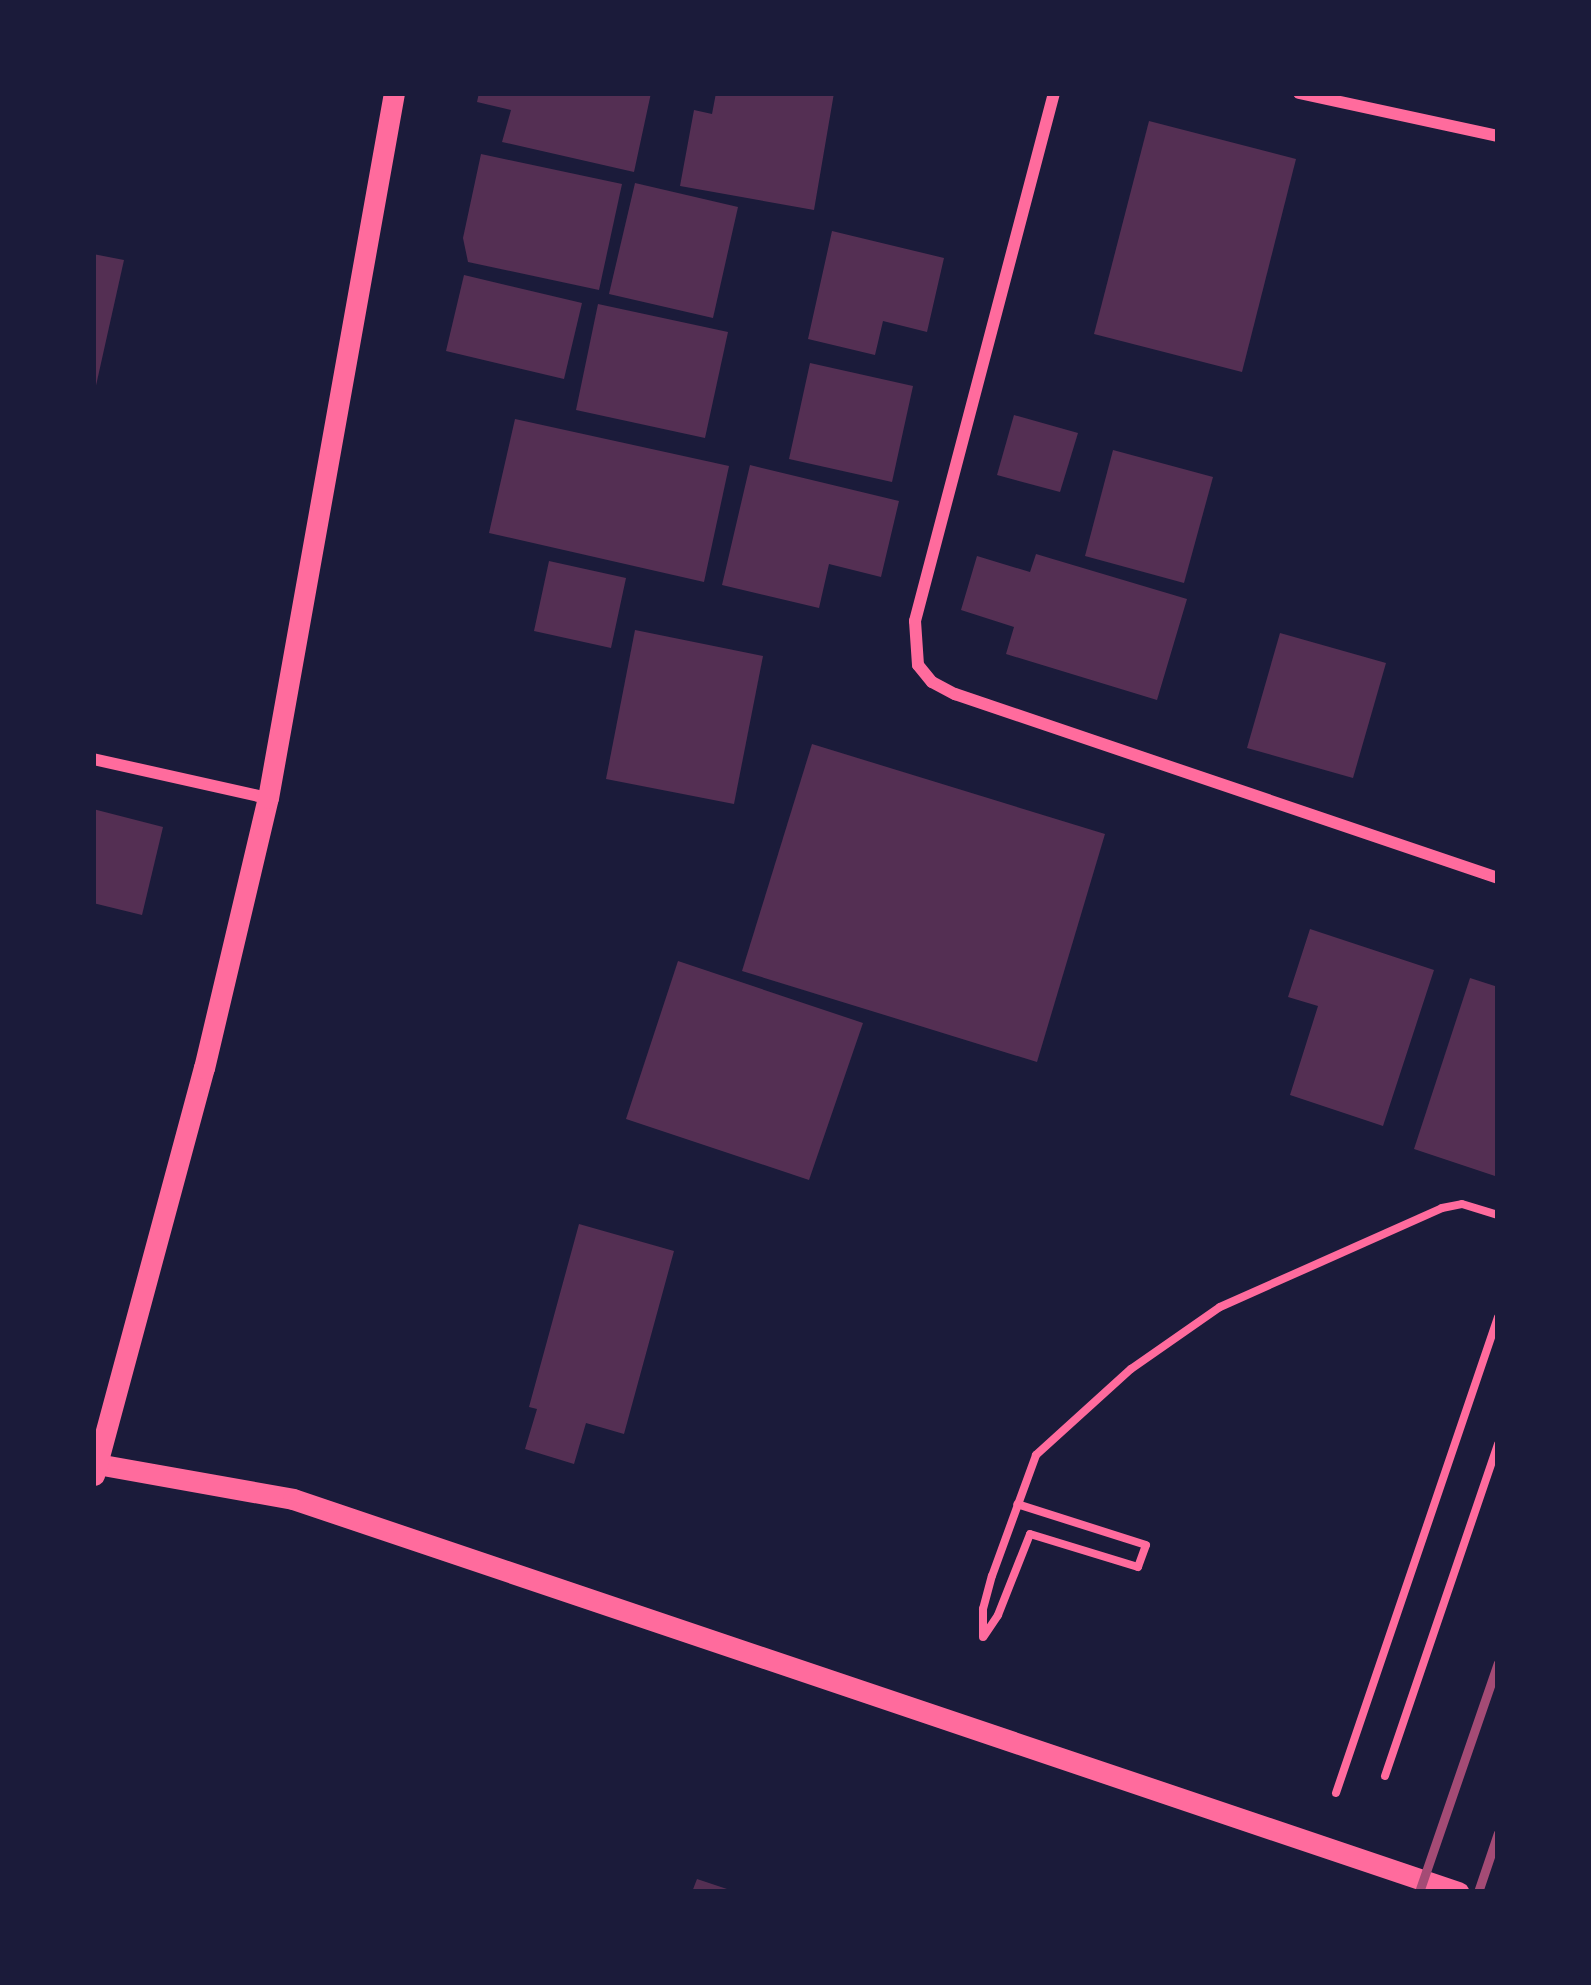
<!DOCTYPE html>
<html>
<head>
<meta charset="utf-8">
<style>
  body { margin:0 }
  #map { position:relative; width:1591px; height:1985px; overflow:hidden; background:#1b1b3a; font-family:"Noto Sans",sans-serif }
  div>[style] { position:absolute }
  .building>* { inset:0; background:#542f53 }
  .path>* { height:8px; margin:-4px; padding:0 4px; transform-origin:4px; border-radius:4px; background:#ff6b9d }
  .minor>* { height:12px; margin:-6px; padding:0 6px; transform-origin:6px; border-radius:6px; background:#ff6b9d }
  .tertiary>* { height:21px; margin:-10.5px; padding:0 10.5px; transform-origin:10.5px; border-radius:10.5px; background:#ff6b9d }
  .rail>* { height:9px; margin:-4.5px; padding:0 4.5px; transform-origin:4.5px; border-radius:4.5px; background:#a44b75 }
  span { translate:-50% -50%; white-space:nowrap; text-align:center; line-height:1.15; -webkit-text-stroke:9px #1b1b3a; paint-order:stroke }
  .frame { position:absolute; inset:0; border:96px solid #1b1b3a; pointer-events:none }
</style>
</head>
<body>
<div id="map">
  <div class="building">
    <div style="clip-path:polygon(479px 93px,651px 93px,634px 172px,502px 142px,511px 110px,477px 102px)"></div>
    <div style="clip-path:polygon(716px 93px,834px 93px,814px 210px,680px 186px,694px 110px,712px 114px)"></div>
    <div style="clip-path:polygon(1149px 121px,1296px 159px,1242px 372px,1094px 334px)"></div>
    <div style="clip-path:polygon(481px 154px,622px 184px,599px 290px,468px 262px,463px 238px)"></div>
    <div style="clip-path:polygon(635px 183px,738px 207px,713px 318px,609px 294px)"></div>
    <div style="clip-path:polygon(832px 231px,944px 258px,927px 332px,883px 321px,875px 355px,808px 339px)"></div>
    <div style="clip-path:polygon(93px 254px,124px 260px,95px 390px,93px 390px)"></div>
    <div style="clip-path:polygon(464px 275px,582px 303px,564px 379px,446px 351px)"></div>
    <div style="clip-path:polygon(598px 304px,728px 332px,705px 438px,576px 410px)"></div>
    <div style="clip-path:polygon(810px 363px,913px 386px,892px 482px,789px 459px)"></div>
    <div style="clip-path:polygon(1014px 415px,1078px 433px,1060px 492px,997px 475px)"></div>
    <div style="clip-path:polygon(515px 419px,729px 466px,704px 582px,489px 533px)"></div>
    <div style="clip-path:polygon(1113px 450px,1213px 477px,1184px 583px,1085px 556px)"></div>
    <div style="clip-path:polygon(750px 465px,899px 501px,881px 577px,829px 564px,819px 608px,722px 585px)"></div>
    <div style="clip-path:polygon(1036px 554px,1187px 599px,1157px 700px,1006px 654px,1014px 627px,961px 610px,977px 556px,1030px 572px)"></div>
    <div style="clip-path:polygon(549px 561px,626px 578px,611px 648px,534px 631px)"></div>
    <div style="clip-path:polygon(635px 630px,763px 656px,734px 804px,606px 779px)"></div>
    <div style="clip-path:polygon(1280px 633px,1386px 663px,1353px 778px,1247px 748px)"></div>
    <div style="clip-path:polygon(812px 744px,1105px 834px,1037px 1062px,742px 971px)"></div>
    <div style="clip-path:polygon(93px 809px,163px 827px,142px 915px,93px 903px)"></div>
    <div style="clip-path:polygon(1310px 929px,1434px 970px,1383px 1126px,1290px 1095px,1318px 1006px,1288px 997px)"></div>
    <div style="clip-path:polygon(678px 961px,863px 1023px,809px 1180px,626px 1119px)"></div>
    <div style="clip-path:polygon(1470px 978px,1498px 987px,1498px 1177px,1414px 1149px)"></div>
    <div style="clip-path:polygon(579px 1224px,674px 1251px,624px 1434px,586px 1423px,574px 1464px,525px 1449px,537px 1409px,529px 1407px)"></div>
    <div style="clip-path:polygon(697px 1879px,733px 1891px,733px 1892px,692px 1892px)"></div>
  </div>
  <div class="path">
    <div style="left:984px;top:1636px;width:25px;rotate:-56deg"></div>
    <div style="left:998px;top:1615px;width:87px;rotate:-68.4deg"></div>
    <div style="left:1030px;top:1534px;width:113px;rotate:17deg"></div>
    <div style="left:1138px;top:1567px;width:23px;rotate:-70deg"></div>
    <div style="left:1146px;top:1545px;width:135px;rotate:-162.4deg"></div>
    <div style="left:983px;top:1637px;width:28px;rotate:-90deg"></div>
    <div style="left:983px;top:1609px;width:34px;rotate:-75deg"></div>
    <div style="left:992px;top:1576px;width:129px;rotate:-70deg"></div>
    <div style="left:1036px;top:1455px;width:128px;rotate:-42.2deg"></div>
    <div style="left:1131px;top:1369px;width:108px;rotate:-34.9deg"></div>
    <div style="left:1220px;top:1307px;width:243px;rotate:-24deg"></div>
    <div style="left:1442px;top:1208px;width:20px;rotate:-11deg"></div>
    <div style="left:1462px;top:1204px;width:38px;rotate:17deg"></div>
    <div style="left:1385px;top:1776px;width:351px;rotate:-71.2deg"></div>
    <div style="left:1336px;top:1793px;width:503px;rotate:-71.2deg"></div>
  </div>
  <div class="minor">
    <div style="left:1054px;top:93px;width:546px;rotate:104.75deg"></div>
    <div style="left:915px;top:621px;width:44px;rotate:86.1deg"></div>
    <div style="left:918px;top:665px;width:22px;rotate:51deg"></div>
    <div style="left:932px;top:682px;width:26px;rotate:28deg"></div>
    <div style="left:955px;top:694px;width:573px;rotate:18.72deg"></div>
    <div style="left:1299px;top:93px;width:204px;rotate:12.2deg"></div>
    <div style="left:93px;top:759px;width:179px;rotate:12.6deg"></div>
  </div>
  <div class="tertiary">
    <div style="left:97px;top:1464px;width:199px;rotate:10.1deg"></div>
    <div style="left:293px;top:1499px;width:1230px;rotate:18.64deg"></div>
    <div style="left:94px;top:1475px;width:422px;rotate:-74.9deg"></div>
    <div style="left:204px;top:1068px;width:277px;rotate:-76.7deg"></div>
    <div style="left:268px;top:798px;width:716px;rotate:-79.87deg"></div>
  </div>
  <div class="rail">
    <div style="left:1419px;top:1892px;width:242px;rotate:-71deg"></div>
    <div style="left:1478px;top:1892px;width:62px;rotate:-71.3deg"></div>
  </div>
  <div class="frame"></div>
</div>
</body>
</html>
